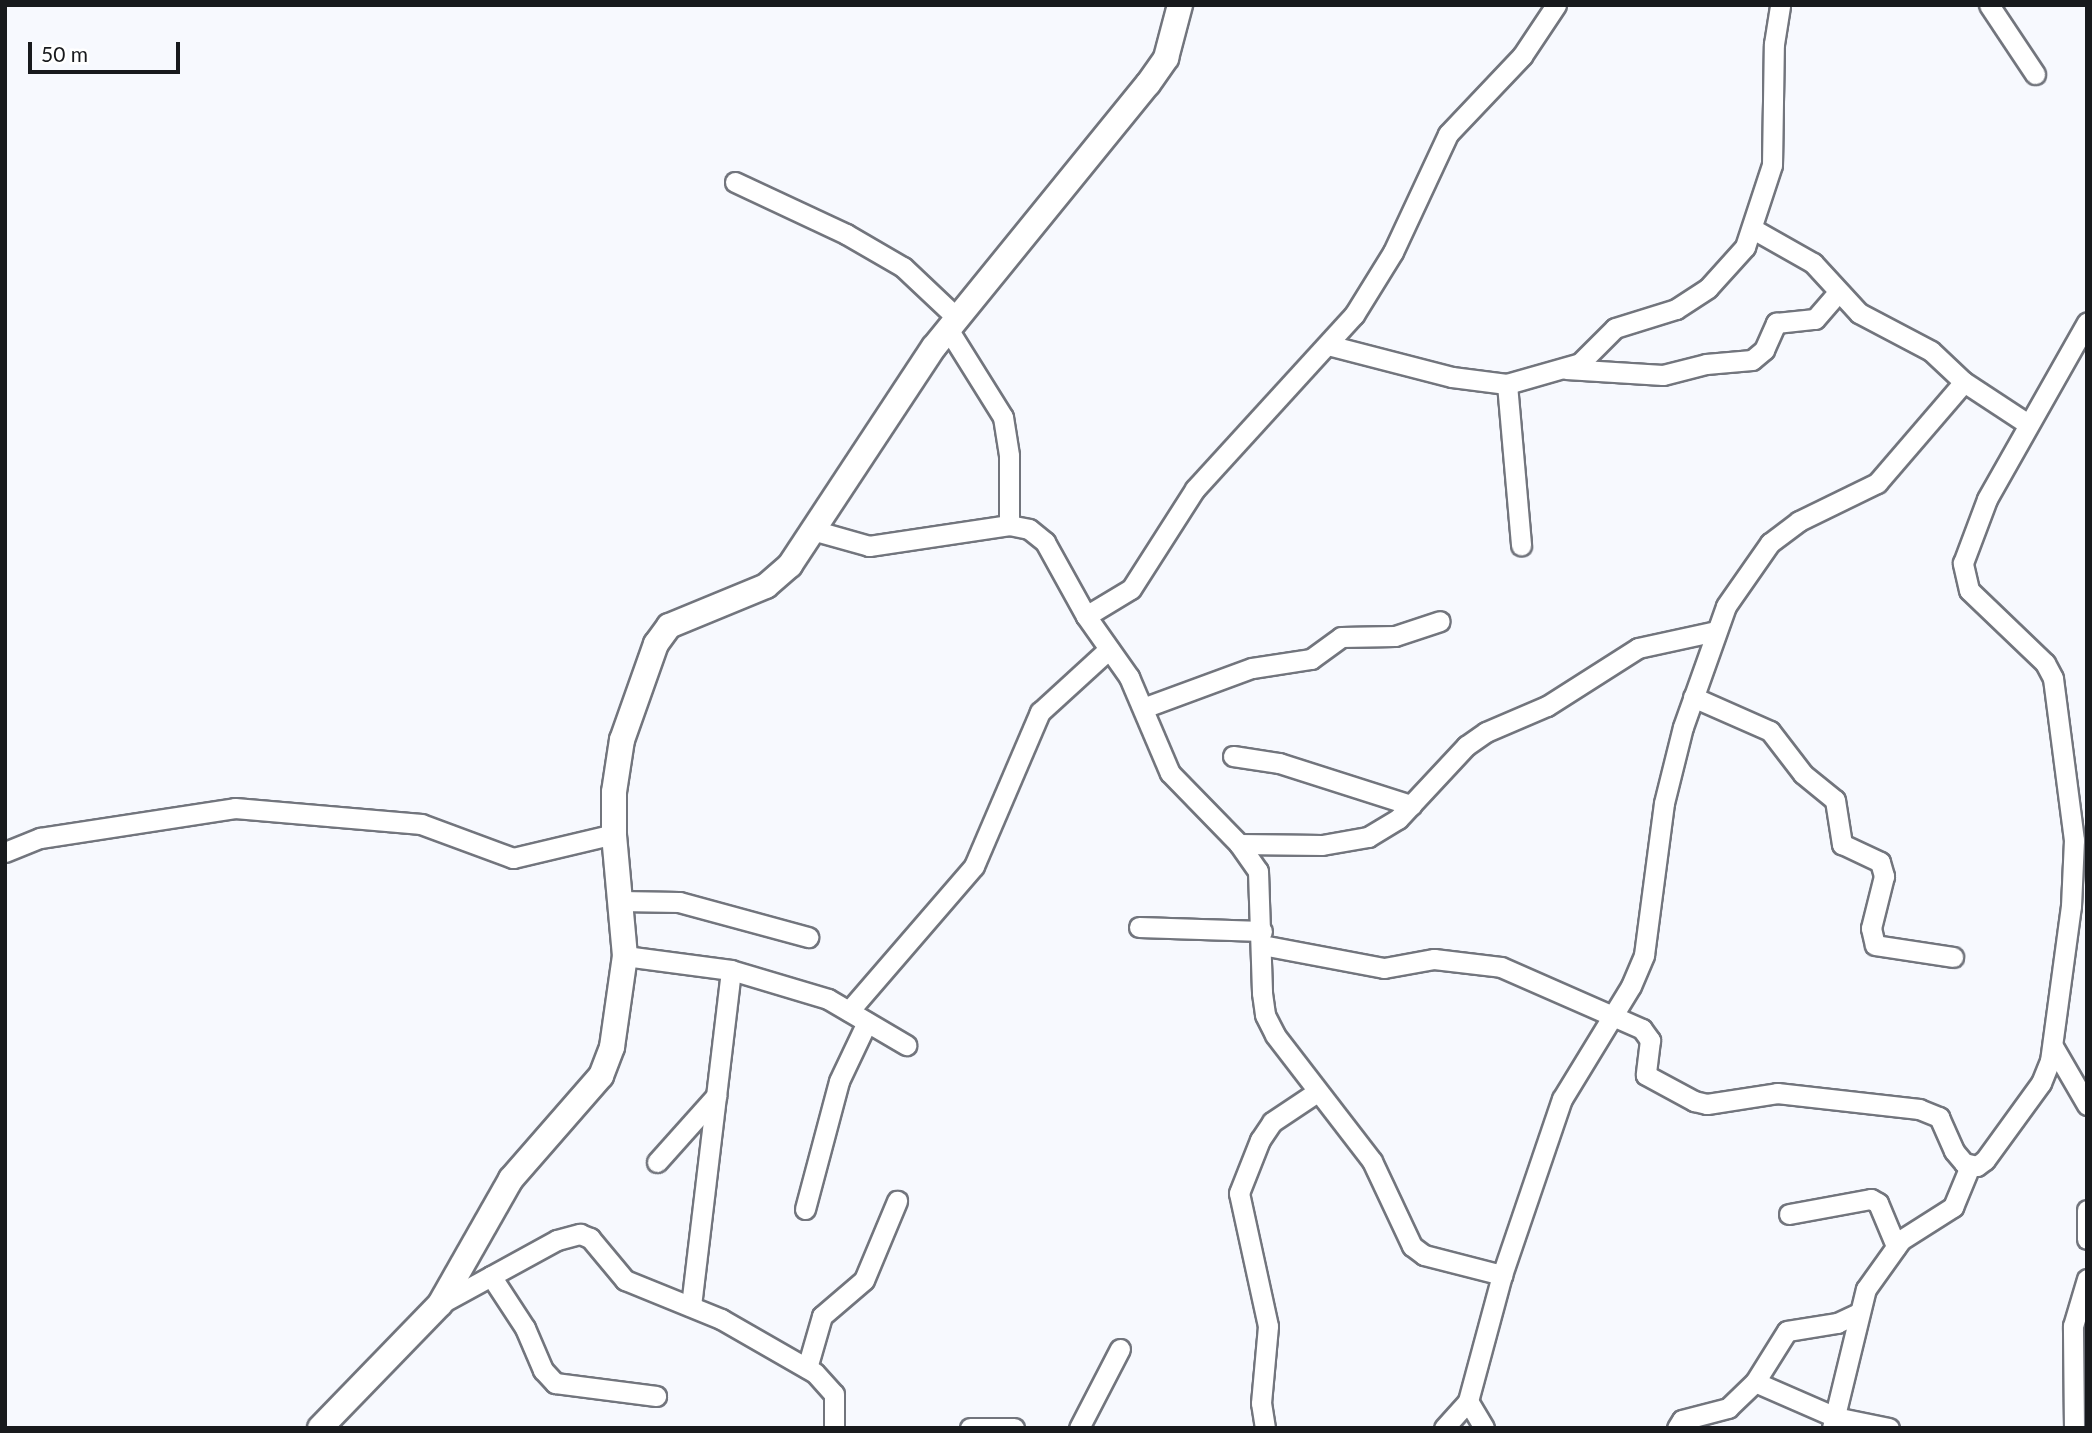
<!DOCTYPE html>
<html>
<head>
<meta charset="utf-8">
<style>
  body { margin:0 }
  #map { position:relative; width:2092px; height:1433px; overflow:hidden; background:#f7f9fe; font-family:Lato,sans-serif }
  div>[style] { position:absolute }
  .roads { filter:drop-shadow(2px 0 #72757d) drop-shadow(-2px 0 #72757d) drop-shadow(0 2px #72757d) drop-shadow(0 -2px #72757d) }
  .minor>* { height:19px; margin:-9.5px; padding:0 9.5px; transform-origin:9.5px; border-radius:9.5px; background:#fff }
  .tertiary>* { height:24px; margin:-12px; padding:0 12px; transform-origin:12px; border-radius:12px; background:#fff }
  span { translate:-50% -50%; white-space:nowrap; text-align:center; line-height:1.15; -webkit-text-stroke:6px #fff; paint-order:stroke }
  .frame { position:absolute; inset:0; border:7px solid #181a1d; pointer-events:none }
  .scale { position:absolute; left:28px; top:42px; width:152px; height:32px; box-sizing:border-box; border:4px solid #181a1d; border-top:0; padding-left:9px; font-size:21px; line-height:24px; white-space:nowrap; color:#181a1d; -webkit-text-stroke:5px #fff; paint-order:stroke }
</style>
</head>
<body>
<div id="map">
  <div class="roads">
    <div class="minor">
      <div style="left:1989px;top:5px;width:83px;rotate:56.3deg"></div>
      <div style="left:735px;top:182px;width:123px;rotate:25.1deg"></div>
      <div style="left:846px;top:234px;width:66px;rotate:30.1deg"></div>
      <div style="left:903px;top:267px;width:76px;rotate:43.4deg"></div>
      <div style="left:1753px;top:229px;width:69px;rotate:29.5deg"></div>
      <div style="left:1813px;top:263px;width:68px;rotate:47.4deg"></div>
      <div style="left:1859px;top:313px;width:81px;rotate:27.8deg"></div>
      <div style="left:1931px;top:351px;width:45px;rotate:43.2deg"></div>
      <div style="left:1964px;top:382px;width:77px;rotate:33.3deg"></div>
      <div style="left:948px;top:329px;width:104px;rotate:58deg"></div>
      <div style="left:1003px;top:417px;width:39px;rotate:81deg"></div>
      <div style="left:1009px;top:456px;width:69px;rotate:90deg"></div>
      <div style="left:1328px;top:345px;width:128px;rotate:14.5deg"></div>
      <div style="left:1452px;top:377px;width:55px;rotate:7.3deg"></div>
      <div style="left:1507px;top:384px;width:76px;rotate:-16deg"></div>
      <div style="left:1580px;top:363px;width:49px;rotate:-45deg"></div>
      <div style="left:1615px;top:328px;width:64px;rotate:-17.3deg"></div>
      <div style="left:1676px;top:309px;width:38px;rotate:-33deg"></div>
      <div style="left:1708px;top:288px;width:55px;rotate:-47.9deg"></div>
      <div style="left:1745px;top:247px;width:86px;rotate:-71.8deg"></div>
      <div style="left:1772px;top:165px;width:121px;rotate:-89.1deg"></div>
      <div style="left:1774px;top:44px;width:39px;rotate:-81deg"></div>
      <div style="left:1566px;top:369px;width:97px;rotate:3.5deg"></div>
      <div style="left:1663px;top:375px;width:44px;rotate:-14.3deg"></div>
      <div style="left:1706px;top:364px;width:46px;rotate:-5deg"></div>
      <div style="left:1752px;top:360px;width:16px;rotate:-40deg"></div>
      <div style="left:1764px;top:350px;width:30px;rotate:-66deg"></div>
      <div style="left:1776px;top:323px;width:39px;rotate:-6deg"></div>
      <div style="left:1815px;top:319px;width:33px;rotate:-49deg"></div>
      <div style="left:1507px;top:384px;width:162px;rotate:85deg"></div>
      <div style="left:816px;top:531px;width:55px;rotate:15.8deg"></div>
      <div style="left:869px;top:546px;width:142px;rotate:-8.5deg"></div>
      <div style="left:1009px;top:525px;width:20px;rotate:11deg"></div>
      <div style="left:1029px;top:529px;width:21px;rotate:39deg"></div>
      <div style="left:1045px;top:542px;width:85px;rotate:61deg"></div>
      <div style="left:1086px;top:616px;width:75px;rotate:54.8deg"></div>
      <div style="left:1129px;top:677px;width:104px;rotate:66.9deg"></div>
      <div style="left:1170px;top:773px;width:99px;rotate:45.8deg"></div>
      <div style="left:1239px;top:844px;width:33px;rotate:55deg"></div>
      <div style="left:1258px;top:871px;width:122px;rotate:88.1deg"></div>
      <div style="left:1262px;top:993px;width:22px;rotate:82deg"></div>
      <div style="left:1265px;top:1015px;width:22px;rotate:63deg"></div>
      <div style="left:1275px;top:1035px;width:159px;rotate:52.4deg"></div>
      <div style="left:1372px;top:1161px;width:94px;rotate:64.8deg"></div>
      <div style="left:1412px;top:1246px;width:15px;rotate:37deg"></div>
      <div style="left:1424px;top:1255px;width:81px;rotate:14.4deg"></div>
      <div style="left:1086px;top:616px;width:52px;rotate:-31deg"></div>
      <div style="left:1131px;top:589px;width:119px;rotate:-57.4deg"></div>
      <div style="left:1195px;top:489px;width:236px;rotate:-47.6deg"></div>
      <div style="left:1354px;top:315px;width:74px;rotate:-58.2deg"></div>
      <div style="left:1393px;top:252px;width:130px;rotate:-65deg"></div>
      <div style="left:1448px;top:134px;width:108px;rotate:-46.5deg"></div>
      <div style="left:1522px;top:56px;width:61px;rotate:-56.3deg"></div>
      <div style="left:1693px;top:697px;width:84px;rotate:23.8deg"></div>
      <div style="left:1770px;top:731px;width:54px;rotate:52.5deg"></div>
      <div style="left:1803px;top:774px;width:41px;rotate:39.1deg"></div>
      <div style="left:1835px;top:800px;width:45px;rotate:81deg"></div>
      <div style="left:1842px;top:844px;width:42px;rotate:25.3deg"></div>
      <div style="left:1880px;top:862px;width:15px;rotate:74deg"></div>
      <div style="left:1884px;top:876px;width:54px;rotate:104deg"></div>
      <div style="left:1871px;top:928px;width:17px;rotate:77deg"></div>
      <div style="left:1875px;top:945px;width:79px;rotate:8.7deg"></div>
      <div style="left:1143px;top:708px;width:116px;rotate:-20.2deg"></div>
      <div style="left:1252px;top:668px;width:60px;rotate:-8.7deg"></div>
      <div style="left:1311px;top:659px;width:37px;rotate:-36deg"></div>
      <div style="left:1341px;top:637px;width:54px;rotate:-1.1deg"></div>
      <div style="left:1395px;top:636px;width:47px;rotate:-18.4deg"></div>
      <div style="left:1233px;top:756px;width:47px;rotate:8.7deg"></div>
      <div style="left:1279px;top:763px;width:139px;rotate:17.7deg"></div>
      <div style="left:1239px;top:844px;width:83px;rotate:0.7deg"></div>
      <div style="left:1322px;top:845px;width:47px;rotate:-9.9deg"></div>
      <div style="left:1368px;top:837px;width:35px;rotate:-31deg"></div>
      <div style="left:1398px;top:819px;width:100px;rotate:-47deg"></div>
      <div style="left:1466px;top:746px;width:24px;rotate:-35deg"></div>
      <div style="left:1486px;top:732px;width:66px;rotate:-23.1deg"></div>
      <div style="left:1547px;top:706px;width:108px;rotate:-32.5deg"></div>
      <div style="left:1638px;top:648px;width:80px;rotate:-12.3deg"></div>
      <div style="left:5px;top:852px;width:38px;rotate:-22deg"></div>
      <div style="left:40px;top:838px;width:197px;rotate:-8.7deg"></div>
      <div style="left:235px;top:808px;width:187px;rotate:4.9deg"></div>
      <div style="left:421px;top:824px;width:98px;rotate:20.3deg"></div>
      <div style="left:513px;top:858px;width:104px;rotate:-13.4deg"></div>
      <div style="left:620px;top:901px;width:59px;rotate:1deg"></div>
      <div style="left:679px;top:902px;width:134px;rotate:15.2deg"></div>
      <div style="left:1139px;top:927px;width:123px;rotate:1.9deg"></div>
      <div style="left:1262px;top:945px;width:124px;rotate:10.7deg"></div>
      <div style="left:1384px;top:968px;width:51px;rotate:-10.2deg"></div>
      <div style="left:1434px;top:959px;width:67px;rotate:6.8deg"></div>
      <div style="left:1501px;top:967px;width:154px;rotate:23.7deg"></div>
      <div style="left:1642px;top:1029px;width:14px;rotate:54deg"></div>
      <div style="left:1650px;top:1040px;width:35px;rotate:97deg"></div>
      <div style="left:1646px;top:1075px;width:55px;rotate:28.4deg"></div>
      <div style="left:1694px;top:1101px;width:13px;rotate:13deg"></div>
      <div style="left:1707px;top:1104px;width:71px;rotate:-8.9deg"></div>
      <div style="left:1777px;top:1093px;width:143px;rotate:6.4deg"></div>
      <div style="left:1919px;top:1109px;width:22px;rotate:22deg"></div>
      <div style="left:1939px;top:1117px;width:37px;rotate:66deg"></div>
      <div style="left:1954px;top:1151px;width:16px;rotate:50deg"></div>
      <div style="left:1964px;top:1163px;width:13px;rotate:13deg"></div>
      <div style="left:1977px;top:1166px;width:10px;rotate:-37deg"></div>
      <div style="left:1985px;top:1160px;width:95px;rotate:-54deg"></div>
      <div style="left:2041px;top:1083px;width:24px;rotate:-68deg"></div>
      <div style="left:2050px;top:1061px;width:156px;rotate:-82.3deg"></div>
      <div style="left:2071px;top:906px;width:66px;rotate:-87.4deg"></div>
      <div style="left:2074px;top:840px;width:163px;rotate:-97.4deg"></div>
      <div style="left:2053px;top:678px;width:17px;rotate:-118deg"></div>
      <div style="left:2045px;top:663px;width:105px;rotate:-136.2deg"></div>
      <div style="left:1969px;top:590px;width:28px;rotate:-103deg"></div>
      <div style="left:1963px;top:563px;width:68px;rotate:-69.4deg"></div>
      <div style="left:1987px;top:499px;width:203px;rotate:-60.5deg"></div>
      <div style="left:625px;top:956px;width:107px;rotate:7.5deg"></div>
      <div style="left:731px;top:970px;width:101px;rotate:16.6deg"></div>
      <div style="left:828px;top:999px;width:91px;rotate:30.5deg"></div>
      <div style="left:849px;top:1011px;width:191px;rotate:-49.2deg"></div>
      <div style="left:974px;top:866px;width:168px;rotate:-66.8deg"></div>
      <div style="left:1040px;top:712px;width:93px;rotate:-42.4deg"></div>
      <div style="left:2054px;top:1048px;width:66px;rotate:59.9deg"></div>
      <div style="left:657px;top:1162px;width:89px;rotate:-48.2deg"></div>
      <div style="left:805px;top:1209px;width:132px;rotate:-75.1deg"></div>
      <div style="left:839px;top:1081px;width:65px;rotate:-64.6deg"></div>
      <div style="left:2087px;top:1210px;width:29px;rotate:90deg"></div>
      <div style="left:1789px;top:1214px;width:83px;rotate:-10.4deg"></div>
      <div style="left:1871px;top:1199px;width:8px;rotate:30deg"></div>
      <div style="left:1878px;top:1203px;width:47px;rotate:67.3deg"></div>
      <div style="left:491px;top:1276px;width:62px;rotate:56.8deg"></div>
      <div style="left:525px;top:1328px;width:46px;rotate:66.8deg"></div>
      <div style="left:543px;top:1370px;width:18px;rotate:47deg"></div>
      <div style="left:555px;top:1383px;width:102px;rotate:7.3deg"></div>
      <div style="left:440px;top:1304px;width:133px;rotate:-28.7deg"></div>
      <div style="left:557px;top:1240px;width:24px;rotate:-15deg"></div>
      <div style="left:580px;top:1234px;width:11px;rotate:22deg"></div>
      <div style="left:590px;top:1238px;width:55px;rotate:50.2deg"></div>
      <div style="left:625px;top:1280px;width:104px;rotate:22.1deg"></div>
      <div style="left:721px;top:1319px;width:108px;rotate:29.9deg"></div>
      <div style="left:815px;top:1373px;width:28px;rotate:48deg"></div>
      <div style="left:834px;top:1394px;width:34px;rotate:90deg"></div>
      <div style="left:691px;top:1306px;width:338px;rotate:-83.2deg"></div>
      <div style="left:807px;top:1368px;width:54px;rotate:-73.9deg"></div>
      <div style="left:822px;top:1316px;width:55px;rotate:-40.6deg"></div>
      <div style="left:864px;top:1280px;width:86px;rotate:-67.3deg"></div>
      <div style="left:1755px;top:1382px;width:87px;rotate:23.6deg"></div>
      <div style="left:1835px;top:1417px;width:55px;rotate:11.5deg"></div>
      <div style="left:1468px;top:1401px;width:31px;rotate:59deg"></div>
      <div style="left:970px;top:1428px;width:44px"></div>
      <div style="left:1079px;top:1428px;width:89px;rotate:-62.6deg"></div>
      <div style="left:1265px;top:1428px;width:25px;rotate:-99deg"></div>
      <div style="left:1261px;top:1403px;width:77px;rotate:-84.8deg"></div>
      <div style="left:1268px;top:1326px;width:136px;rotate:-102.3deg"></div>
      <div style="left:1239px;top:1193px;width:57px;rotate:-68.4deg"></div>
      <div style="left:1260px;top:1140px;width:22px;rotate:-56deg"></div>
      <div style="left:1272px;top:1122px;width:54px;rotate:-33.7deg"></div>
      <div style="left:1444px;top:1428px;width:36px;rotate:-48deg"></div>
      <div style="left:1468px;top:1401px;width:131px;rotate:-74.9deg"></div>
      <div style="left:1502px;top:1275px;width:186px;rotate:-71.2deg"></div>
      <div style="left:1562px;top:1099px;width:132px;rotate:-58.6deg"></div>
      <div style="left:1631px;top:986px;width:34px;rotate:-67deg"></div>
      <div style="left:1644px;top:955px;width:153px;rotate:-82.5deg"></div>
      <div style="left:1664px;top:803px;width:78px;rotate:-76deg"></div>
      <div style="left:1683px;top:727px;width:128px;rotate:-70.4deg"></div>
      <div style="left:1726px;top:606px;width:77px;rotate:-55.1deg"></div>
      <div style="left:1770px;top:543px;width:36px;rotate:-37deg"></div>
      <div style="left:1799px;top:521px;width:87px;rotate:-26deg"></div>
      <div style="left:1877px;top:483px;width:133px;rotate:-49.3deg"></div>
      <div style="left:1677px;top:1428px;width:9px;rotate:-58deg"></div>
      <div style="left:1682px;top:1420px;width:48px;rotate:-14.6deg"></div>
      <div style="left:1728px;top:1408px;width:37px;rotate:-44deg"></div>
      <div style="left:1755px;top:1382px;width:60px;rotate:-57.9deg"></div>
      <div style="left:1787px;top:1331px;width:51px;rotate:-9.1deg"></div>
      <div style="left:1837px;top:1323px;width:23px;rotate:-25deg"></div>
      <div style="left:1832px;top:1428px;width:143px;rotate:-76.3deg"></div>
      <div style="left:1866px;top:1289px;width:60px;rotate:-54.5deg"></div>
      <div style="left:1901px;top:1240px;width:62px;rotate:-32.4deg"></div>
      <div style="left:1953px;top:1207px;width:44px;rotate:-67.5deg"></div>
      <div style="left:2074px;top:1428px;width:102px;rotate:-90.6deg"></div>
      <div style="left:2073px;top:1326px;width:49px;rotate:-73.4deg"></div>
    </div>
    <div class="tertiary">
      <div style="left:320px;top:1428px;width:173px;rotate:-45.9deg"></div>
      <div style="left:440px;top:1304px;width:144px;rotate:-60.4deg"></div>
      <div style="left:511px;top:1179px;width:137px;rotate:-48.9deg"></div>
      <div style="left:601px;top:1076px;width:31px;rotate:-69deg"></div>
      <div style="left:612px;top:1047px;width:92px;rotate:-81.9deg"></div>
      <div style="left:625px;top:956px;width:122px;rotate:-95.2deg"></div>
      <div style="left:614px;top:834px;width:42px;rotate:-90deg"></div>
      <div style="left:614px;top:792px;width:53px;rotate:-81.3deg"></div>
      <div style="left:622px;top:740px;width:102px;rotate:-70.5deg"></div>
      <div style="left:656px;top:644px;width:22px;rotate:-54deg"></div>
      <div style="left:669px;top:626px;width:105px;rotate:-22.4deg"></div>
      <div style="left:766px;top:586px;width:32px;rotate:-41deg"></div>
      <div style="left:790px;top:565px;width:261px;rotate:-56.6deg"></div>
      <div style="left:934px;top:347px;width:339px;rotate:-50.9deg"></div>
      <div style="left:1148px;top:84px;width:32px;rotate:-55deg"></div>
      <div style="left:1166px;top:58px;width:55px;rotate:-75.2deg"></div>
    </div>
  </div>
  <div class="frame"></div>
  <div class="scale">50 m</div>
</div>
</body>
</html>
